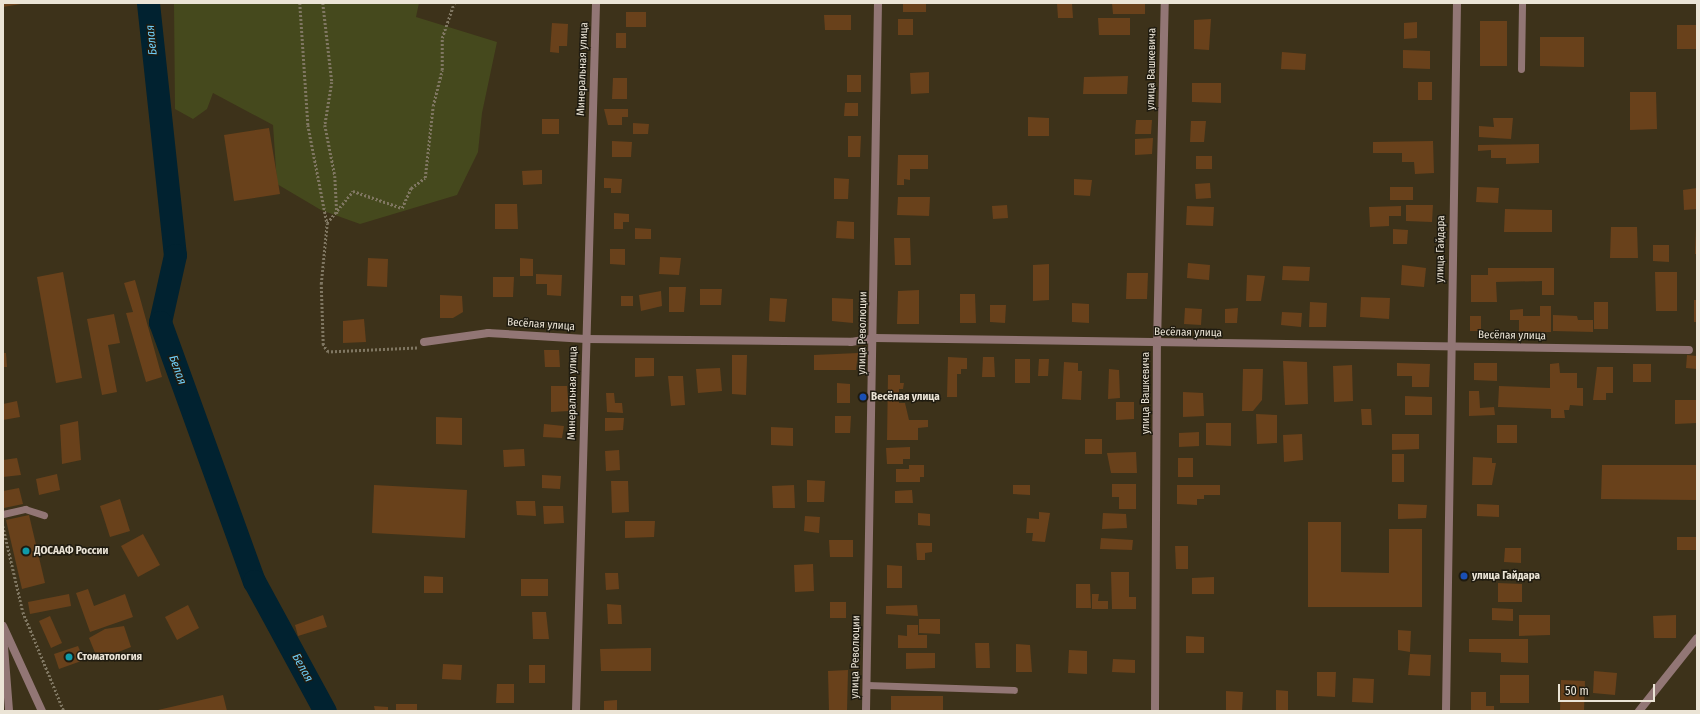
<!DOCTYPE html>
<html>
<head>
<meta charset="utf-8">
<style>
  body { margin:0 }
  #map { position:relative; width:1700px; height:714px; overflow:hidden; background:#3d321a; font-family:"Fira Sans Condensed",sans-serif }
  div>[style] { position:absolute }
  .green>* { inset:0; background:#45491d }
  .river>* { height:23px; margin:-11.5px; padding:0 11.5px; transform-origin:11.5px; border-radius:11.5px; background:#012230 }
  .building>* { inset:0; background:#69411b }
  .path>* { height:2.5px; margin-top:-1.25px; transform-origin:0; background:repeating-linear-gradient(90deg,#807762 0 2px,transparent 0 4px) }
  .service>* { height:7px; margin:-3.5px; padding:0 3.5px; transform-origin:3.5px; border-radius:3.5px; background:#927675 }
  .minor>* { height:8px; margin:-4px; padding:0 4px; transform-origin:4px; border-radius:4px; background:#927675 }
  .tertiary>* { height:8px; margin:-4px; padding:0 4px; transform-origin:4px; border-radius:4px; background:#927675 }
  .dots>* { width:11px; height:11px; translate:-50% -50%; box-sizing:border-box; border:2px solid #1f1b10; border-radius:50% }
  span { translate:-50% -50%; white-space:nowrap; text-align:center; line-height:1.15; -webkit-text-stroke:3px #1f1b10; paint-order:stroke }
  .street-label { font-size:11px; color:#ebe4d6 }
  .poi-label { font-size:11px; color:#ebe4d6; font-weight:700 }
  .left { translate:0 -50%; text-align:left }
  .water-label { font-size:12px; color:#6ecdf6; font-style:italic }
  .frame { position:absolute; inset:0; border:4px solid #ebe4d6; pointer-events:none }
  .scale { position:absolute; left:1558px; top:684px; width:97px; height:18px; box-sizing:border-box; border:2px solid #ebe4d6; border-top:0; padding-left:5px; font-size:12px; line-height:14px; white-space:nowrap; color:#ebe4d6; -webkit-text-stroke:3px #1f1b10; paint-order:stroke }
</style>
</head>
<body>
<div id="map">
  <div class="green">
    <div style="clip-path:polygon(174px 3px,419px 3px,416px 17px,497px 42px,482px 113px,478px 152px,457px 195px,360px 224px,321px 210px,277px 184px,273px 125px,213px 93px,207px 109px,193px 119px,175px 109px)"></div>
  </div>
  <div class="river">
    <div style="left:148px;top:3px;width:253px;rotate:83.9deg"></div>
    <div style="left:175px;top:255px;width:69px;rotate:102.6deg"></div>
    <div style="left:160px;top:322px;width:276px;rotate:70.1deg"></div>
    <div style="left:254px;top:581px;width:148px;rotate:61.4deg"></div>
  </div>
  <div class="building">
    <div style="clip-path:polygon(3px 3px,21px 3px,21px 4px,3px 7px)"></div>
    <div style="clip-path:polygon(903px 3px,926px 3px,926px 12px,903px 12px)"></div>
    <div style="clip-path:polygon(1057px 3px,1072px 3px,1073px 18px,1058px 18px)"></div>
    <div style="clip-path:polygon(1112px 3px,1145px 3px,1145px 14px,1113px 14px)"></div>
    <div style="clip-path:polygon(626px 12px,646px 12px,646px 27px,626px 27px)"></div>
    <div style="clip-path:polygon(824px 15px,851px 15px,851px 30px,825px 30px)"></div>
    <div style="clip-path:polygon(1098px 18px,1130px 18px,1130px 35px,1099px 35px)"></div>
    <div style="clip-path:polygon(898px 19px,913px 19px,913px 35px,898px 35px)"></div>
    <div style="clip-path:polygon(1211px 19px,1209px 50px,1194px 49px,1194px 20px)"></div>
    <div style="clip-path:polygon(1480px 21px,1507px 21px,1507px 66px,1480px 66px)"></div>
    <div style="clip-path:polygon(1417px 22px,1417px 38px,1404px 39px,1404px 23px)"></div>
    <div style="clip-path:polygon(552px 23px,568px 24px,567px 46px,559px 46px,559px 53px,550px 52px)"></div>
    <div style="clip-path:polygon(1677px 25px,1697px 25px,1697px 49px,1677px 49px)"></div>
    <div style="clip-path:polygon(616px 33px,626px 33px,626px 48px,616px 48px)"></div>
    <div style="clip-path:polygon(1540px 37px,1584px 37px,1584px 67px,1540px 66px)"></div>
    <div style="clip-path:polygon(1403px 50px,1430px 51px,1430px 69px,1403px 68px)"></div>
    <div style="clip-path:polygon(1282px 52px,1306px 54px,1305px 70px,1281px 69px)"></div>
    <div style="clip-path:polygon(929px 72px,929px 93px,911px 94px,910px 73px)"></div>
    <div style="clip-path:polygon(847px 75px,861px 75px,861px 92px,847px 92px)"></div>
    <div style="clip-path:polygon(1128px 76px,1127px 94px,1083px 94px,1084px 77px)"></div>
    <div style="clip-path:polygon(613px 78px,627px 78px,627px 99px,612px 99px)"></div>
    <div style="clip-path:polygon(1418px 82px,1432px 82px,1432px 100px,1418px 100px)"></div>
    <div style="clip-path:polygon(1192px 83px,1221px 83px,1221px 103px,1192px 102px)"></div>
    <div style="clip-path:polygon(1630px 92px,1656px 92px,1657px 129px,1630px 130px)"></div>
    <div style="clip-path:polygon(845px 103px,858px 103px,858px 116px,844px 116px)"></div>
    <div style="clip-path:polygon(604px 109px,628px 109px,628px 117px,622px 117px,622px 125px,608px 125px)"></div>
    <div style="clip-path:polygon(1028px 117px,1049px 118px,1049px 136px,1028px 136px)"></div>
    <div style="clip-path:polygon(1493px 118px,1513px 118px,1511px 139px,1479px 137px,1479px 126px,1494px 127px)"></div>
    <div style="clip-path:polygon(542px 119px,559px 119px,559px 134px,542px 134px)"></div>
    <div style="clip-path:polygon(1136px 120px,1152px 120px,1151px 134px,1135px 134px)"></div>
    <div style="clip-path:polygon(1191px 121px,1206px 121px,1204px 142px,1190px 142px)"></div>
    <div style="clip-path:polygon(633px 123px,649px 124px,648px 134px,633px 134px)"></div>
    <div style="clip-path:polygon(269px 128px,280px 194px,234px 201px,224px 135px)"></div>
    <div style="clip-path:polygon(848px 136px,861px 136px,860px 157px,848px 157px)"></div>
    <div style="clip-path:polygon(1153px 138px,1152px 154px,1135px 155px,1135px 139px)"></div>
    <div style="clip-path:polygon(612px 141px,632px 142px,631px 157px,612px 157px)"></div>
    <div style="clip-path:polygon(1433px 141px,1434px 173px,1415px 174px,1414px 162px,1402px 162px,1402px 153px,1373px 153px,1373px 142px)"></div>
    <div style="clip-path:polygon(1539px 144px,1539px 163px,1506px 164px,1506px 158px,1491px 158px,1491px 150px,1478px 151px,1478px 145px)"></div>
    <div style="clip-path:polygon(898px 155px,928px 155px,928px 169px,910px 169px,910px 180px,904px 179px,904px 185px,897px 185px)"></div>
    <div style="clip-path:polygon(1196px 156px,1212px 156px,1212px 169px,1196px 169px)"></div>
    <div style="clip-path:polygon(542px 170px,542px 184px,523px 185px,522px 171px)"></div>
    <div style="clip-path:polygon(604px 178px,622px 179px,621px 193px,611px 193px,611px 188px,604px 188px)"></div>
    <div style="clip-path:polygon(834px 178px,849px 179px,848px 199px,834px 199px)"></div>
    <div style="clip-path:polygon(1074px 179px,1092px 180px,1090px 196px,1074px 195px)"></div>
    <div style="clip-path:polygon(1210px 183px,1211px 198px,1196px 199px,1195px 184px)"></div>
    <div style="clip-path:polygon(1390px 187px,1413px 187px,1413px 200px,1390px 200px)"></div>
    <div style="clip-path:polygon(1477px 187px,1499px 188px,1498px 203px,1476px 202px)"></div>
    <div style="clip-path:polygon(1697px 188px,1697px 209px,1684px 210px,1683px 190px)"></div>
    <div style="clip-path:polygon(898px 197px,930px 197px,929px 216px,897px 215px)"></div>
    <div style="clip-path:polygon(495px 204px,517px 204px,518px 229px,495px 229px)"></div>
    <div style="clip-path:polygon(1007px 205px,1008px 218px,993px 219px,992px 206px)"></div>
    <div style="clip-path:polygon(1406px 205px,1433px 205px,1432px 222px,1406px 221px)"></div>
    <div style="clip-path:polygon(1187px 206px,1214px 207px,1213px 226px,1186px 225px)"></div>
    <div style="clip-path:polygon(1401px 206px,1401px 216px,1389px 216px,1389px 226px,1370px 227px,1369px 207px)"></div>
    <div style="clip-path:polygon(1505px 209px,1552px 210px,1552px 232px,1504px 232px)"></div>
    <div style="clip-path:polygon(614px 213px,629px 214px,629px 222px,623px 222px,623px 229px,614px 229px)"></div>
    <div style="clip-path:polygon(837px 221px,854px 222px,854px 239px,836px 238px)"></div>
    <div style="clip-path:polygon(1611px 227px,1637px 227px,1638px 258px,1610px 258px)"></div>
    <div style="clip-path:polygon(635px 228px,651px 229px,651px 239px,635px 239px)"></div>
    <div style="clip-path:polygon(1393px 229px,1408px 230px,1407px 244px,1393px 244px)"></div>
    <div style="clip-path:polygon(1696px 229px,1697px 229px,1697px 254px,1695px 254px)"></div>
    <div style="clip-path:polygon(894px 238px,910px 238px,911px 265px,895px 265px)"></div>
    <div style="clip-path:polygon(1653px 245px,1669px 245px,1669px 262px,1653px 261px)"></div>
    <div style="clip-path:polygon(610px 249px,625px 249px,625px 265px,610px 264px)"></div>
    <div style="clip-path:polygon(660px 257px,681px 258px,679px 275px,659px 274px)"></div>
    <div style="clip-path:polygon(368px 258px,388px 259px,387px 287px,367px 286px)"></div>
    <div style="clip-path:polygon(520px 258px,533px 259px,533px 276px,520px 276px)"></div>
    <div style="clip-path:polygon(1188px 263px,1210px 265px,1209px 280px,1187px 278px)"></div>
    <div style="clip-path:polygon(1049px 264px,1049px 300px,1033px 301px,1033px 265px)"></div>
    <div style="clip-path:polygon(1402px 265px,1426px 268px,1424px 287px,1401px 285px)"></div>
    <div style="clip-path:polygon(1283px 266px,1310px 267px,1309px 281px,1282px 280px)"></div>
    <div style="clip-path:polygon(1488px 268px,1554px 268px,1554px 295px,1542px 295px,1542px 281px,1496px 282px,1497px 302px,1471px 302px,1471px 275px,1488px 275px)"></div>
    <div style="clip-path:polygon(63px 272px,82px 378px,56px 383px,37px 277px)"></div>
    <div style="clip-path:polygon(1655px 272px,1677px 272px,1677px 311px,1656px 311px)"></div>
    <div style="clip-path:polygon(1127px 273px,1148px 273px,1147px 299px,1126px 299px)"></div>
    <div style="clip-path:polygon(536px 274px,562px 275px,561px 296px,547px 295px,547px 284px,536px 284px)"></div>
    <div style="clip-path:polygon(1247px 275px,1265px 276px,1261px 301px,1246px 301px)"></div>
    <div style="clip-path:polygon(493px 277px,514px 277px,513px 297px,493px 297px)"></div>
    <div style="clip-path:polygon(135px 280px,162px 377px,146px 382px,126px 313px,133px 312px,124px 283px)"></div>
    <div style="clip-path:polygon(669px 287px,686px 287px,684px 312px,669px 312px)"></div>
    <div style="clip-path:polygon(700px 289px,722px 289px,721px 305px,700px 305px)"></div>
    <div style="clip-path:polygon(919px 290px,919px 324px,897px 324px,898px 291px)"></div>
    <div style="clip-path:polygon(661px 291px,662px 306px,641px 311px,639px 295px)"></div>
    <div style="clip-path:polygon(960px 294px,975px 294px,976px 323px,960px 323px)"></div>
    <div style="clip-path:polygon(440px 295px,462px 296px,463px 312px,453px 318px,440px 318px)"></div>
    <div style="clip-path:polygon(621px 296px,633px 296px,633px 306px,621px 306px)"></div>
    <div style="clip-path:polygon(1361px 297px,1390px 298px,1389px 319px,1360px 317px)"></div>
    <div style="clip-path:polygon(770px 298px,787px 299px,785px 322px,769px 321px)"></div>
    <div style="clip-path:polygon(832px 298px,853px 299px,853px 323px,832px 321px)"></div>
    <div style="clip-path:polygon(1694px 300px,1697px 300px,1697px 322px,1694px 322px)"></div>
    <div style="clip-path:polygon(1310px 302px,1327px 303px,1326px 327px,1309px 327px)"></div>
    <div style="clip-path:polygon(1594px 302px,1608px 302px,1608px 329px,1594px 329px)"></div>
    <div style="clip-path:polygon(1072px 303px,1089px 304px,1089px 323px,1072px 322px)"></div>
    <div style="clip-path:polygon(990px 305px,1006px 305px,1005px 323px,990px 322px)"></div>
    <div style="clip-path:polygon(1540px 306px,1551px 306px,1551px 332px,1519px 332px,1519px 320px,1510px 320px,1510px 310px,1523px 309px,1523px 320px,1523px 316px,1540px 316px)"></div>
    <div style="clip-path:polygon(1185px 308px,1202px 309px,1201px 325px,1184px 324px)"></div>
    <div style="clip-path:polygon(1238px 308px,1237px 323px,1225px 323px,1225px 309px)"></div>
    <div style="clip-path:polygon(1282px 312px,1302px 313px,1301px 327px,1281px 325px)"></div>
    <div style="clip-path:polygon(114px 314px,120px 343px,108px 345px,117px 392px,102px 395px,87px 319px)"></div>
    <div style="clip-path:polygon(1553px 315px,1577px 316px,1578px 320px,1593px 320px,1593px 332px,1553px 331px)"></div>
    <div style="clip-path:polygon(1470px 316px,1481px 316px,1481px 331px,1470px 331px)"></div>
    <div style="clip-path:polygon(364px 319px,366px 342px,343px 343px,343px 321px)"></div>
    <div style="clip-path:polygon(544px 350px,559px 350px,560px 367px,545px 367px)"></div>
    <div style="clip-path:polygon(3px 353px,6px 353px,7px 367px,3px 367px)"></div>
    <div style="clip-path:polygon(858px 353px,856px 370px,814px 370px,814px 355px)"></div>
    <div style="clip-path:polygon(732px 355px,747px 355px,746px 395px,732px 394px)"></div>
    <div style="clip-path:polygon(1687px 355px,1697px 356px,1697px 369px,1686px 368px)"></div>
    <div style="clip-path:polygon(948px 357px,967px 358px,967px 369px,961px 369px,961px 374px,957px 374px,957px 397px,947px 397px)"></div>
    <div style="clip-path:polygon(983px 357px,994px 357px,995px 377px,982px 377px)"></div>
    <div style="clip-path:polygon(635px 358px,654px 358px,654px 376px,635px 377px)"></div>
    <div style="clip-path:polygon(1015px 359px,1030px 359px,1030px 383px,1015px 383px)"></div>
    <div style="clip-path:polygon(1039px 359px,1049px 359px,1048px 376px,1038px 376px)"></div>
    <div style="clip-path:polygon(1283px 361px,1307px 362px,1308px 404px,1285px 405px)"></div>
    <div style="clip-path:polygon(1064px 362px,1078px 363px,1078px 371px,1082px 371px,1081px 400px,1062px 399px)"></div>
    <div style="clip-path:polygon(1397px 363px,1430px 364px,1429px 387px,1412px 387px,1412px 376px,1397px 376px)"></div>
    <div style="clip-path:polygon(1474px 363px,1497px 363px,1497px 381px,1474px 380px)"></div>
    <div style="clip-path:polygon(1559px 363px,1560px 373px,1577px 373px,1577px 388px,1583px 388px,1583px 406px,1570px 405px,1569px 410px,1564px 410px,1565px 418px,1551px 418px,1551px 409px,1498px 407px,1499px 386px,1550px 388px,1550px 364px)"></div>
    <div style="clip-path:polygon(1633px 364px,1651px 364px,1651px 382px,1633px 382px)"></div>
    <div style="clip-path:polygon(1352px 365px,1353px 401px,1334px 402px,1333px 366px)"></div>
    <div style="clip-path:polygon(1597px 367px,1613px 367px,1613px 393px,1606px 393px,1606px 400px,1593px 400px)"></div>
    <div style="clip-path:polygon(720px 368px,722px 391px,698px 393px,696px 369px)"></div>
    <div style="clip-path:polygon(1109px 369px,1119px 370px,1120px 398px,1108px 399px)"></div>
    <div style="clip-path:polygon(1243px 369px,1263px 369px,1262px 400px,1253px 411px,1242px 411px)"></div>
    <div style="clip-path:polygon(888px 375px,900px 375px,900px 383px,904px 383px,903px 389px,899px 389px,899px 403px,905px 403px,909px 420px,928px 420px,928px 427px,918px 428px,918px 440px,887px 440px)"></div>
    <div style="clip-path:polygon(668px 376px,683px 376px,685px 405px,671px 406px)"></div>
    <div style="clip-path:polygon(837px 383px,850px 384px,850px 403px,837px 403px)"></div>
    <div style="clip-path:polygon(551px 386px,567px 386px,569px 411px,551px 412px)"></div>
    <div style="clip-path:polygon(1469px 391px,1479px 391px,1480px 408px,1494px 407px,1495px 415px,1469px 416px)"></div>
    <div style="clip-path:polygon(1183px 392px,1203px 393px,1204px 416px,1183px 417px)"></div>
    <div style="clip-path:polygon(606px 393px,614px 393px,615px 403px,622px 403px,623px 413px,607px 412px)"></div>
    <div style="clip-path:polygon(1405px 396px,1432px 397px,1432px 415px,1405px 415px)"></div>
    <div style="clip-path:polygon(1675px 400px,1697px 400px,1697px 423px,1675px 424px)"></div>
    <div style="clip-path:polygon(17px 401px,20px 417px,3px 420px,3px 404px)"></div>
    <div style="clip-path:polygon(1116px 402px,1134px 402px,1134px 419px,1116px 420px)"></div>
    <div style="clip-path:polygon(1361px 409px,1371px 409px,1372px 425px,1362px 425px)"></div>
    <div style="clip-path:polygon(1256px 414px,1277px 415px,1277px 443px,1257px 444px)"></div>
    <div style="clip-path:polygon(835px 416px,851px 416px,850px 433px,835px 433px)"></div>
    <div style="clip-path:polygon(436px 417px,462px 418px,462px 445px,436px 444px)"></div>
    <div style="clip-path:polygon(605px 418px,624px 418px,623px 430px,605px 431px)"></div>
    <div style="clip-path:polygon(78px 421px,81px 460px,62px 464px,60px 425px)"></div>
    <div style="clip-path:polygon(1206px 423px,1231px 423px,1231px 446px,1206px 445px)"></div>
    <div style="clip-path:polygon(544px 424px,564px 426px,562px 438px,543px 437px)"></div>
    <div style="clip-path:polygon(1497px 425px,1517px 425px,1517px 443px,1497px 443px)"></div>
    <div style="clip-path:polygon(771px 427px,793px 428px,793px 446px,771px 445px)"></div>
    <div style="clip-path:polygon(1199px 432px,1199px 446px,1179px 447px,1179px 433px)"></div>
    <div style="clip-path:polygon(1302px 434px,1303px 460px,1284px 462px,1283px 435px)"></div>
    <div style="clip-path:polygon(1392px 434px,1419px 434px,1419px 449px,1392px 450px)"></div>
    <div style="clip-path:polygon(1085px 439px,1102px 439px,1102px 454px,1085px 454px)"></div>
    <div style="clip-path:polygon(910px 447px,910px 459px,903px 459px,903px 464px,887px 464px,886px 448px)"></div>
    <div style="clip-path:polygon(524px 449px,525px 466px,504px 467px,503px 450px)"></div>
    <div style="clip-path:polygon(619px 450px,620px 470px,606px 471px,605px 451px)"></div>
    <div style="clip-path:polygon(1136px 452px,1137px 473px,1111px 473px,1107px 453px)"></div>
    <div style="clip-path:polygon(1392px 454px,1404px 454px,1404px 482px,1392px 482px)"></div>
    <div style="clip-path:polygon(1473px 457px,1492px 458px,1492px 463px,1496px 463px,1492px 485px,1472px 485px)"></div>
    <div style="clip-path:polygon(17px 458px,21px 475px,3px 477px,3px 460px)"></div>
    <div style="clip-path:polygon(1178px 458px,1193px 458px,1193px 477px,1178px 477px)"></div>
    <div style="clip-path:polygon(909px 465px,924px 465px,924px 477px,920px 477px,920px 482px,896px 482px,896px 469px,909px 469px)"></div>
    <div style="clip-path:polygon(1602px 465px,1696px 465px,1696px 500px,1601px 499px)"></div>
    <div style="clip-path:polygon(57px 474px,60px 490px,39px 495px,36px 479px)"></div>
    <div style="clip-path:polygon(542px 475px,561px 476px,560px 489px,542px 488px)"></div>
    <div style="clip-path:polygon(807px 480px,825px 481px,824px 502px,807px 502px)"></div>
    <div style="clip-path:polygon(611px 481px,628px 481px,629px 512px,612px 513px)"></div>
    <div style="clip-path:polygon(1112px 484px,1136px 484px,1136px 509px,1119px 509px,1119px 497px,1112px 497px)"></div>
    <div style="clip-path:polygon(374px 485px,467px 490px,465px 538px,372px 533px)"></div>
    <div style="clip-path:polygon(794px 485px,795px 508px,773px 508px,772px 486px)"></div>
    <div style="clip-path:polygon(1013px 485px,1030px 485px,1030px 495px,1013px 494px)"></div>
    <div style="clip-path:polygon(1177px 485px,1220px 485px,1220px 495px,1204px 495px,1204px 499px,1197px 499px,1197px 505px,1177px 504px)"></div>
    <div style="clip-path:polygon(19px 488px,23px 504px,4px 508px,3px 491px)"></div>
    <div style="clip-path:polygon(912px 490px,913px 503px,895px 503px,895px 491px)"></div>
    <div style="clip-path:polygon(120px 499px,130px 531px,110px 537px,100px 506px)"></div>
    <div style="clip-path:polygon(516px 501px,535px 501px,536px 516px,517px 515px)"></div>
    <div style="clip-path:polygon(1398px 504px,1427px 505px,1426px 518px,1398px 519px)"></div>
    <div style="clip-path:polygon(1477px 504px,1499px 505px,1499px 517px,1477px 516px)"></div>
    <div style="clip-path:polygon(543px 506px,563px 506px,564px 523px,544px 524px)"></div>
    <div style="clip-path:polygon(1039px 512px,1050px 513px,1045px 542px,1032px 541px,1033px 533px,1026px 533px,1027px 518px,1039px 519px)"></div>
    <div style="clip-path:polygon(918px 513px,930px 514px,930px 526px,918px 525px)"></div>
    <div style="clip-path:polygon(1103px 513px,1126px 514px,1127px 528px,1102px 529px)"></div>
    <div style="clip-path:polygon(29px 515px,45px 583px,22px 589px,6px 520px)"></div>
    <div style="clip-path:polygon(805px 516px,820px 517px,819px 533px,804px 531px)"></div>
    <div style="clip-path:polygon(625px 521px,655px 521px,654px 537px,625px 538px)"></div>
    <div style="clip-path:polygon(1308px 522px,1341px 522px,1341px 572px,1389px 573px,1389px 529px,1422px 529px,1422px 607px,1308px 607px)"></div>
    <div style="clip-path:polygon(143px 534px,160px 565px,138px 577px,121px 546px)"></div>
    <div style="clip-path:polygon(1677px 537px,1697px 537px,1697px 550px,1677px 550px)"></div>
    <div style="clip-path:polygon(1101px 538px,1133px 540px,1132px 550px,1100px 549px)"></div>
    <div style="clip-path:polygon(829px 540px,853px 540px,853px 557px,830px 557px)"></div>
    <div style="clip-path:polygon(916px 543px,932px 543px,932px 552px,925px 553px,925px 560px,917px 560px)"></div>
    <div style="clip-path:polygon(1175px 546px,1188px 546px,1188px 569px,1176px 569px)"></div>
    <div style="clip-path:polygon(1505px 548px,1521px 548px,1521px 563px,1504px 562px)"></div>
    <div style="clip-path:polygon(813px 564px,814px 591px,795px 592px,794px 565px)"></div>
    <div style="clip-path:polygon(887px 565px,902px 566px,902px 588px,887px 588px)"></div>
    <div style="clip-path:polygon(1111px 572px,1129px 572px,1129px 597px,1136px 597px,1136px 609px,1112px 609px)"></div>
    <div style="clip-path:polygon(605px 573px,618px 573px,619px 589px,606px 590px)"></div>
    <div style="clip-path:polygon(424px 576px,443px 577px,443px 593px,424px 593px)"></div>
    <div style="clip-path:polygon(1214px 577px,1214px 594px,1192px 594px,1192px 578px)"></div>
    <div style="clip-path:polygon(521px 579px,548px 579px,548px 596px,521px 596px)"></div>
    <div style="clip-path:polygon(1498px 583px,1522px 584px,1522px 602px,1498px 602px)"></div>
    <div style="clip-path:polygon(1076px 584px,1090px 584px,1091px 608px,1076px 608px)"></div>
    <div style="clip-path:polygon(88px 589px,94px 606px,125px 594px,133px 617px,90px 632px,76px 593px)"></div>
    <div style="clip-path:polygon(69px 594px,71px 606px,30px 614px,28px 602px)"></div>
    <div style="clip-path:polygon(1092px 594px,1099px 594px,1098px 601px,1108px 601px,1108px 609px,1092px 609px)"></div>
    <div style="clip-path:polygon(830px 602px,846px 602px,846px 618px,830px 618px)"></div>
    <div style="clip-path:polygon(607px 604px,621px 605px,622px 624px,608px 624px)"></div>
    <div style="clip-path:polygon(188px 605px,199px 628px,177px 640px,165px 617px)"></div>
    <div style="clip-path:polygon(917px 605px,918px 616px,886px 614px,886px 606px)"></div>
    <div style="clip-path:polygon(1492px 608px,1513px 609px,1513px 621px,1492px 620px)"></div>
    <div style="clip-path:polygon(532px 612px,546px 612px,549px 639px,533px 639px)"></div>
    <div style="clip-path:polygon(323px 615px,327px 627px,298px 636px,295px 625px)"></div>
    <div style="clip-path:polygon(1519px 615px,1550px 615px,1550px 635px,1519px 636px)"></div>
    <div style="clip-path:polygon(1676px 615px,1676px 638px,1654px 638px,1653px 616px)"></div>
    <div style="clip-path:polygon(50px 616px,62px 643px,51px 648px,39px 621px)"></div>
    <div style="clip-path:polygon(919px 619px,940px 619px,940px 634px,919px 633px)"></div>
    <div style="clip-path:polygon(907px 625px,918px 625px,918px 635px,927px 635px,927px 648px,898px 648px,898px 635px,907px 636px)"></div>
    <div style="clip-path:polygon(124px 626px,131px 647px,98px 660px,89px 638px,105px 629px)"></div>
    <div style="clip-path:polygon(1398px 630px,1411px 631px,1410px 652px,1398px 650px)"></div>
    <div style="clip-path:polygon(1186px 636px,1204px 637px,1204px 653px,1186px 653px)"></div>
    <div style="clip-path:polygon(1469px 639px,1528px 639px,1528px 663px,1501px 662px,1501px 653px,1469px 652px)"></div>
    <div style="clip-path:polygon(975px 643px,989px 643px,990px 668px,976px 668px)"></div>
    <div style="clip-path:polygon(1016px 644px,1030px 645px,1032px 672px,1016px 672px)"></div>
    <div style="clip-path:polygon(78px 646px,84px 660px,59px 669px,54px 654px)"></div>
    <div style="clip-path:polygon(651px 648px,651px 671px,601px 671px,600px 649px)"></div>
    <div style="clip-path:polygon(1069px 650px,1087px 651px,1087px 674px,1068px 673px)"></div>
    <div style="clip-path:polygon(906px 653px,935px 653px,935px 668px,906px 669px)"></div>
    <div style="clip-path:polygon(1410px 654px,1431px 655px,1430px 676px,1408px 675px)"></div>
    <div style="clip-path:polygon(1113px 659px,1135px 660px,1135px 673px,1112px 672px)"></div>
    <div style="clip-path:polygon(443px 664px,462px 665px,461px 680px,442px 679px)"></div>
    <div style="clip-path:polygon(529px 665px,545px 665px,545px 683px,529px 683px)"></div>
    <div style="clip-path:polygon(848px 670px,847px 711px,829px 711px,828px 671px)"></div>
    <div style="clip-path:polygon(1594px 671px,1617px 673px,1615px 695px,1593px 693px)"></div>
    <div style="clip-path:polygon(1317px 672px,1336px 672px,1335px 697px,1317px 696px)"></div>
    <div style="clip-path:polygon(1500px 675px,1529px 675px,1529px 703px,1500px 703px)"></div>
    <div style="clip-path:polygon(1353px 678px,1374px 679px,1373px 703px,1352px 702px)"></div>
    <div style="clip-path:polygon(1561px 680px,1585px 681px,1584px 711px,1560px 711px)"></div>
    <div style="clip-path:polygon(497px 684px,514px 684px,514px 703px,496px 703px)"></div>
    <div style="clip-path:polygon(1276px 690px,1288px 691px,1288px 711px,1276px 711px)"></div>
    <div style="clip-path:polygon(1226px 691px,1243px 692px,1242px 711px,1226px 711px)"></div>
    <div style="clip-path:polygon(1471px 692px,1486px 692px,1486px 706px,1494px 706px,1494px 711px,1471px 711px)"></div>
    <div style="clip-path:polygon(223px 695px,227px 711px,158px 711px,158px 710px)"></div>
    <div style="clip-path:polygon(891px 696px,943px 696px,943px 711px,891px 711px)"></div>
    <div style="clip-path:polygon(617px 700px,617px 711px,604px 711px,604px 701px)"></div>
    <div style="clip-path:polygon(396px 704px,417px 704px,417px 711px,396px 711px)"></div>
    <div style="clip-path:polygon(374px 706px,388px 707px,388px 711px,375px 711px)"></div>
  </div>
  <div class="path">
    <div style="left:300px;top:3px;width:122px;rotate:86.2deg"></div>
    <div style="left:308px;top:125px;width:100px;rotate:79deg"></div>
    <div style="left:323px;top:3px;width:80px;rotate:83.5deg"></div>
    <div style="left:332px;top:82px;width:44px;rotate:99.2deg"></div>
    <div style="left:325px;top:125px;width:52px;rotate:78.9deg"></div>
    <div style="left:335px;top:176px;width:38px;rotate:87deg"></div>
    <div style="left:417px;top:348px;width:89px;rotate:177.4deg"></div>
    <div style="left:328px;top:352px;width:9px;rotate:-126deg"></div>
    <div style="left:323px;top:345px;width:61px;rotate:-91.9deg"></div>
    <div style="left:321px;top:284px;width:61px;rotate:-84.4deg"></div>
    <div style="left:327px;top:223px;width:41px;rotate:-50.9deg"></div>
    <div style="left:353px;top:191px;width:52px;rotate:19.1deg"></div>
    <div style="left:402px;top:208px;width:22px;rotate:-66deg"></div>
    <div style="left:411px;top:188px;width:17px;rotate:-36deg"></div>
    <div style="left:425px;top:178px;width:72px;rotate:-83.7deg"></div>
    <div style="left:433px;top:106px;width:37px;rotate:-76deg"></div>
    <div style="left:442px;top:70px;width:32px;rotate:-90deg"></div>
    <div style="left:442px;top:38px;width:37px;rotate:-71deg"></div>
    <div style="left:3px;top:526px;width:88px;rotate:76.9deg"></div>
    <div style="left:23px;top:612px;width:107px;rotate:67.5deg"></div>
  </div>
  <div class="service">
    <div style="left:1521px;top:69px;width:66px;rotate:-89.1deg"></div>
    <div style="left:3px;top:514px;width:23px;rotate:-13deg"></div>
    <div style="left:25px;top:509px;width:20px;rotate:18deg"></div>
    <div style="left:867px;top:685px;width:147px;rotate:1.9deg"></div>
  </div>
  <div class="minor">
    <div style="left:424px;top:342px;width:65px;rotate:-8deg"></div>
    <div style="left:488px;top:333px;width:98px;rotate:3.5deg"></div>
    <div style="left:586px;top:339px;width:265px;rotate:0.6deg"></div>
    <div style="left:851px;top:342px;width:24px;rotate:-9deg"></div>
    <div style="left:875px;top:338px;width:814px;rotate:0.84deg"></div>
    <div style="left:576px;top:711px;width:708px;rotate:-88.38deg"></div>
    <div style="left:866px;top:711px;width:708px;rotate:-89.03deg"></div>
    <div style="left:1155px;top:711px;width:367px;rotate:-89.7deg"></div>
    <div style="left:1157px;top:344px;width:341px;rotate:-88.7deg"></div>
    <div style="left:1446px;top:711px;width:708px;rotate:-89.11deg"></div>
    <div style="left:1639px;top:711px;width:93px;rotate:-51.5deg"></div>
  </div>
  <div class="tertiary">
    <div style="left:3px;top:626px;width:94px;rotate:65.4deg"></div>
    <div style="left:3px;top:634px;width:77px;rotate:85.5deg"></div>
  </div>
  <div class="dots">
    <div style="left:863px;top:397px;background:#1a4fb4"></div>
    <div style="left:26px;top:551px;background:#0f9aa8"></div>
    <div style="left:1464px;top:576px;background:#1a4fb4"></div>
    <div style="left:69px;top:657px;background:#0f9aa8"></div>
  </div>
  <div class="street-label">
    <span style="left:583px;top:69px;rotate:-88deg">Минеральная улица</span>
    <span style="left:1152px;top:69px;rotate:-89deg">улица Вашкевича</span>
    <span style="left:1441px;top:249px;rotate:-89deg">улица Гайдара</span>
    <span style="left:541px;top:325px;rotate:4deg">Весёлая улица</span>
    <span style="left:863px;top:333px;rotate:-89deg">улица Революции</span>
    <span style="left:1188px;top:333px;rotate:1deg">Весёлая улица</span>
    <span style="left:1512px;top:336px;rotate:1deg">Весёлая улица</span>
    <span style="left:573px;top:393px;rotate:-89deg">Минеральная улица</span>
    <span style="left:1146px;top:393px;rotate:-90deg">улица Вашкевича</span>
    <span style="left:856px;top:657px;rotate:-89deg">улица Революции</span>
  </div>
  <div class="poi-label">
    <span class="left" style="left:871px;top:397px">Весёлая улица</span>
    <span class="left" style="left:34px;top:551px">ДОСААФ России</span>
    <span class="left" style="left:1472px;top:576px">улица Гайдара</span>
    <span class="left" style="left:77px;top:657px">Стоматология</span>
  </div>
  <div class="water-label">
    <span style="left:152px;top:40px;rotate:-96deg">Белая</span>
    <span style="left:177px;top:370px;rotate:70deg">Белая</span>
    <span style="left:302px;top:668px;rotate:61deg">Белая</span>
  </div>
  <div class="frame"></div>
  <div class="scale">50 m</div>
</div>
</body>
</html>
